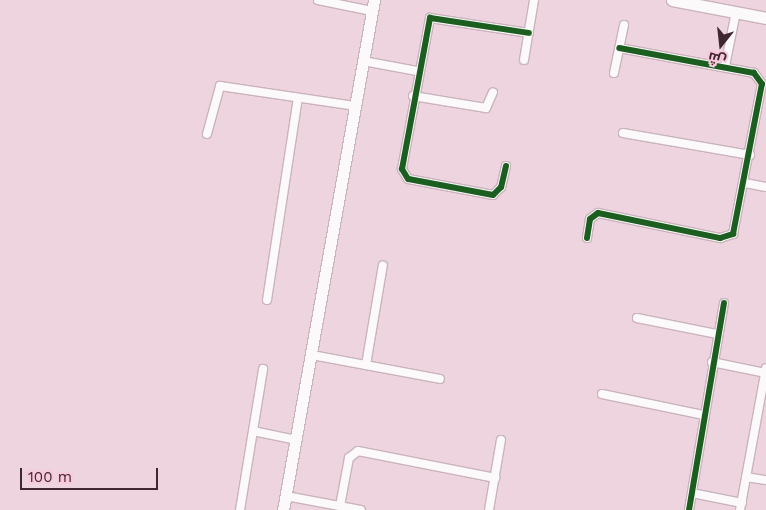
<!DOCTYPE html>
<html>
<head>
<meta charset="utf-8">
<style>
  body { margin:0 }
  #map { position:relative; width:766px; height:510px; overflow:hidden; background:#eed4de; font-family:"Work Sans",Cairo,sans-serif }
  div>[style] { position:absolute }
  .roads { filter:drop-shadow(1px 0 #c9b3bc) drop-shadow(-1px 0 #c9b3bc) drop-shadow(0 1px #c9b3bc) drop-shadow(0 -1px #c9b3bc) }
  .street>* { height:8px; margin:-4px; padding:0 4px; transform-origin:4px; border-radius:4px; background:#fcf9fa }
  .secondary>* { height:11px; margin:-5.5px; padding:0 5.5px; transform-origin:5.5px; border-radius:5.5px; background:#fcf9fa }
  .cycleway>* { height:6px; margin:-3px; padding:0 3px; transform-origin:3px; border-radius:3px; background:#1b5e20 }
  span { translate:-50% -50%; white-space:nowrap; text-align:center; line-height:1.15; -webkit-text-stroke:4.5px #f9c9db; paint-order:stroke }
  .north { position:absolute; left:696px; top:20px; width:50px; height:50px; -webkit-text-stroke:4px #f9c9db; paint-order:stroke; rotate:196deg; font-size:14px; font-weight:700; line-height:20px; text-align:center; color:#3e2730 }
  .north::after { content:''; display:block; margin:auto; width:18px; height:22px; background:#3e2730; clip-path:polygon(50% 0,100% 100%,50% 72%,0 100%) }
  .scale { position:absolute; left:20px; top:468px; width:138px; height:22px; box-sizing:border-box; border:2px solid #3e2730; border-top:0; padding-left:6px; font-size:15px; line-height:18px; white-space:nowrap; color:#3e2730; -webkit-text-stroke:4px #f9c9db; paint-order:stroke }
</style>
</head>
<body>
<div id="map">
  <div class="roads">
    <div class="street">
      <div style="left:318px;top:0;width:55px;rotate:11.5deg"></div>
      <div style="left:524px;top:60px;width:61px;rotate:-80.5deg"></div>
      <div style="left:363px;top:61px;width:55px;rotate:10.5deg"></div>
      <div style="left:725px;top:66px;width:55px;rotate:-78.5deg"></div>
      <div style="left:614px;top:73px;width:49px;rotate:-78.2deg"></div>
      <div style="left:413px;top:96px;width:74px;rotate:9.3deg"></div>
      <div style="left:486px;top:108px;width:17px;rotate:-66deg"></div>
      <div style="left:623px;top:133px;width:129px;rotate:9.8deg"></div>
      <div style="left:207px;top:134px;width:50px;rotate:-74.8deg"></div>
      <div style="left:220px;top:86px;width:136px;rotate:8.4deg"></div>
      <div style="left:506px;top:166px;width:22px;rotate:103deg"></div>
      <div style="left:501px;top:187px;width:11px;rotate:135deg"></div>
      <div style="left:493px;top:195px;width:86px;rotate:-169.3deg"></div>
      <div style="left:408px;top:179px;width:12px;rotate:-121deg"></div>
      <div style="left:402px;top:169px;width:154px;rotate:-79.5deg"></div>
      <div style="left:430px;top:18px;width:100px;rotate:8.6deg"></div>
      <div style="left:745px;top:183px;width:21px;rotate:11deg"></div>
      <div style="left:587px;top:238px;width:19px;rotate:-81deg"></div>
      <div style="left:590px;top:219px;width:10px;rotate:-37deg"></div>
      <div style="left:598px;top:213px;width:125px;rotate:11.6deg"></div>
      <div style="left:720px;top:238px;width:14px;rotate:-17deg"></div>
      <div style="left:733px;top:234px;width:153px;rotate:-79.1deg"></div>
      <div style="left:762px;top:84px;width:14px;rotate:-126deg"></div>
      <div style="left:754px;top:73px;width:137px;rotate:-169.5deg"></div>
      <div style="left:267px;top:300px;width:204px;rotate:-81.3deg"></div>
      <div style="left:637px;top:318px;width:82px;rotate:11.3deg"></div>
      <div style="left:312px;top:355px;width:130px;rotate:10.6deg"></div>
      <div style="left:712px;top:362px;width:54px;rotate:11.7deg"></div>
      <div style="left:366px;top:365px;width:101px;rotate:-80.4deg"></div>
      <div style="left:602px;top:394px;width:103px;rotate:11.7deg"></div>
      <div style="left:253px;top:431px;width:45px;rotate:11.6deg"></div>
      <div style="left:746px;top:477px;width:20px;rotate:9deg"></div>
      <div style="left:692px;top:493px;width:51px;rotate:11.3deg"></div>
      <div style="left:286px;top:496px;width:76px;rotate:10.6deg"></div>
      <div style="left:340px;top:506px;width:49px;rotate:-79.4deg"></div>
      <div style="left:349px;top:458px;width:11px;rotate:-38deg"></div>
      <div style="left:358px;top:451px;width:140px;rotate:11.1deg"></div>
      <div style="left:240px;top:510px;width:143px;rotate:-80.7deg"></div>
      <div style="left:489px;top:510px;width:71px;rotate:-80.3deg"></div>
      <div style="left:689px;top:510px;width:210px;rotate:-80.4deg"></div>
      <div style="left:740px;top:510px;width:144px;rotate:-79.6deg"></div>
    </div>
    <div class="secondary">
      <div style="left:672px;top:0;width:96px;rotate:10.8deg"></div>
      <div style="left:283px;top:510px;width:518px;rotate:-79.88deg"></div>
    </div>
  </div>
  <div class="cycleway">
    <div style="left:506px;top:166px;width:22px;rotate:103deg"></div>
    <div style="left:501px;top:187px;width:11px;rotate:135deg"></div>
    <div style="left:493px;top:195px;width:86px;rotate:-169.3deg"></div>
    <div style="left:408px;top:179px;width:12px;rotate:-121deg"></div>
    <div style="left:402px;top:169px;width:154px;rotate:-79.5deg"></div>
    <div style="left:430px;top:18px;width:100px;rotate:8.6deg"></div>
    <div style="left:587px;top:238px;width:19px;rotate:-81deg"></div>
    <div style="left:590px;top:219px;width:10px;rotate:-37deg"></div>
    <div style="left:598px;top:213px;width:125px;rotate:11.6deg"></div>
    <div style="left:720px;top:238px;width:14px;rotate:-17deg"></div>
    <div style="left:733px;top:234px;width:153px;rotate:-79.1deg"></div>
    <div style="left:762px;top:84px;width:14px;rotate:-126deg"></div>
    <div style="left:754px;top:73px;width:137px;rotate:-169.5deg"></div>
    <div style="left:689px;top:510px;width:210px;rotate:-80.4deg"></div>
  </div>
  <div class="north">ش</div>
  <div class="scale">100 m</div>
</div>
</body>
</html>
